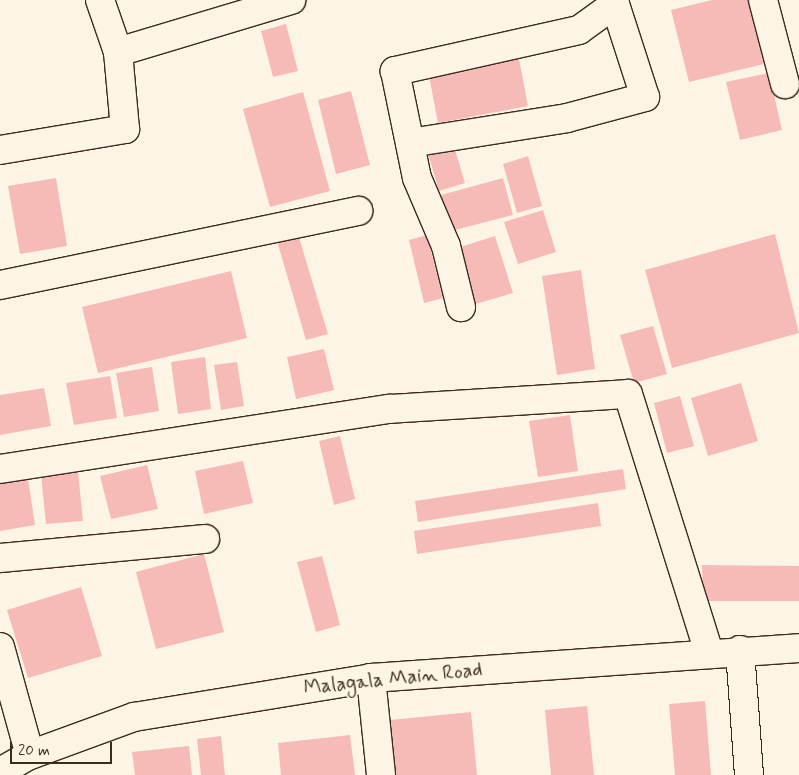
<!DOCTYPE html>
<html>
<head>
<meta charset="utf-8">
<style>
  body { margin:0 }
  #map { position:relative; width:799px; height:775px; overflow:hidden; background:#fcf5e5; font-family:Mynerve,sans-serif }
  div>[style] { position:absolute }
  .building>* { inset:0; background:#f7bbb7 }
  .roads { filter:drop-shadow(1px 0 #3b2a1e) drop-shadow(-1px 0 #3b2a1e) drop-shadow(0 1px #3b2a1e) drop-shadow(0 -1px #3b2a1e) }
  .minor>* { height:28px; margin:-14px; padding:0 14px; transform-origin:14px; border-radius:14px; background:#fcf5e5 }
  span { translate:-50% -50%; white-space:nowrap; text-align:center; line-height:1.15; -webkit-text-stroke:4px #fcf5e5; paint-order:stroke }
  .street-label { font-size:20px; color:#3b2a1e }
  .scale { position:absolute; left:10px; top:742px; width:102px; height:22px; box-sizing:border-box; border:2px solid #3b2a1e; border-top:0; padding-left:6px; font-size:15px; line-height:18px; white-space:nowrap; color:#3b2a1e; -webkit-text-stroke:4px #fcf5e5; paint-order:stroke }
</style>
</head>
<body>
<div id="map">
  <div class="building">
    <div style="clip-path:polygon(712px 0,748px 0,764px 64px,689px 82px,671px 10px)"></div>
    <div style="clip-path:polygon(286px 24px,298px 71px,273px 77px,261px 31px)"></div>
    <div style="clip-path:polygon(519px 59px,528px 106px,438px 123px,429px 76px)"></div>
    <div style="clip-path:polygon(769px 73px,782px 130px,740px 140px,726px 82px)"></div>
    <div style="clip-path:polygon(351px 91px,370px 165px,336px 174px,318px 100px)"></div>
    <div style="clip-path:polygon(303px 92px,330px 191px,270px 207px,243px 109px)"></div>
    <div style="clip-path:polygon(453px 143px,465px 183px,439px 191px,427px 150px)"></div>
    <div style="clip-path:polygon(528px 156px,542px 206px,517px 213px,503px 164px)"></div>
    <div style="clip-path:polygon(56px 178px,67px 246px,20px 254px,8px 186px)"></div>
    <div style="clip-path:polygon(503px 178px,513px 215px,451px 231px,441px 195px)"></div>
    <div style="clip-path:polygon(543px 210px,556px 252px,518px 264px,504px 222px)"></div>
    <div style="clip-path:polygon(298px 234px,328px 334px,306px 340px,277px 241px)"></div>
    <div style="clip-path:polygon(775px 234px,799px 333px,672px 368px,645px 270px)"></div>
    <div style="clip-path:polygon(427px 235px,443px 298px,424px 303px,409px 240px)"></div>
    <div style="clip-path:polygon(495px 236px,513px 293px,472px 305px,454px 249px)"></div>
    <div style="clip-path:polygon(581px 270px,595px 369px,557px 375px,542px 276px)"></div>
    <div style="clip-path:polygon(231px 271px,247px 338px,98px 373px,82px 307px)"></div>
    <div style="clip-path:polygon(653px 326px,667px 374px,634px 383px,620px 335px)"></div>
    <div style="clip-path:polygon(324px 349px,334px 390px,296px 399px,287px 357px)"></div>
    <div style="clip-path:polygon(205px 357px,211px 409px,178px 414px,171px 362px)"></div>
    <div style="clip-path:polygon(237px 362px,244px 406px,221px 410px,214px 365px)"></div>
    <div style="clip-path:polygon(152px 367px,159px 411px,124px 417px,116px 373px)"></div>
    <div style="clip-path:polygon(110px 376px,117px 418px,74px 425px,66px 383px)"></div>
    <div style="clip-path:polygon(741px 383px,758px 441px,708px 456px,691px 398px)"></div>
    <div style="clip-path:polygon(44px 388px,51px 426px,0 435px,0 395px)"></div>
    <div style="clip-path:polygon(680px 396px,694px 446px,667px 453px,654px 403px)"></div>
    <div style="clip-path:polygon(570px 415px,578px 471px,538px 477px,529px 421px)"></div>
    <div style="clip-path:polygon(340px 436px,355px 499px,334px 505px,319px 441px)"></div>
    <div style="clip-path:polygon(243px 461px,253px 503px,204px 514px,195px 471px)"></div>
    <div style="clip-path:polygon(147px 465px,158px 509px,111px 519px,100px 476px)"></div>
    <div style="clip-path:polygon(623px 469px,626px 489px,418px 522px,415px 501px)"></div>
    <div style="clip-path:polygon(27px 472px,35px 525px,0 531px,0 477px)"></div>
    <div style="clip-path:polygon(78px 472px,83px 521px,46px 524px,41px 475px)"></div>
    <div style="clip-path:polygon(598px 503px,601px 526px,417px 554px,414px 531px)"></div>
    <div style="clip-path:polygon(204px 554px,224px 632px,156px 649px,136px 572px)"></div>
    <div style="clip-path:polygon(322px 556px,340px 625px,316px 632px,297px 562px)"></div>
    <div style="clip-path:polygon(702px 565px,799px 566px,799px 601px,703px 601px)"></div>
    <div style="clip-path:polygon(81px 587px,102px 656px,28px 678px,7px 610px)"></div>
    <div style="clip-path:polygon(705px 701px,711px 775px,675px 775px,669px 704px)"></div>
    <div style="clip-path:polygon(587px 706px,594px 775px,551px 775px,545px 710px)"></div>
    <div style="clip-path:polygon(471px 712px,477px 775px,386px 775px,380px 721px)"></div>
    <div style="clip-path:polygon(350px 735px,355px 775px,281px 775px,278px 743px)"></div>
    <div style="clip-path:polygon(221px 736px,225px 775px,201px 775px,197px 739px)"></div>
    <div style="clip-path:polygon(189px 746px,192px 775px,135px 775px,132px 752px)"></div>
  </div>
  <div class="roads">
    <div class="minor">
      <div style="left:763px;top:0;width:87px;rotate:75.3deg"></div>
      <div style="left:118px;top:52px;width:181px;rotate:-16.7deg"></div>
      <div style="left:410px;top:143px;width:159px;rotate:-9deg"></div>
      <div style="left:567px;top:118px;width:81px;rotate:-15.1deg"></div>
      <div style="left:645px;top:97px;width:98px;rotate:-107.9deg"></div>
      <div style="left:615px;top:4px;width:44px;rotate:144.2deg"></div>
      <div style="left:579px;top:30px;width:189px;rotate:167.4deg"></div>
      <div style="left:395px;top:71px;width:109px;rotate:78.4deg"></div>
      <div style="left:417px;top:178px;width:74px;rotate:66.9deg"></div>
      <div style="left:446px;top:246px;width:63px;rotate:76.2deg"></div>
      <div style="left:0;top:150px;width:127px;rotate:-9.5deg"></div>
      <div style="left:125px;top:129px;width:77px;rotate:-95.2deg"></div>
      <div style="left:118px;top:52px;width:55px;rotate:-109.1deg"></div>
      <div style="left:0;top:285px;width:366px;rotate:-11.7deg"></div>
      <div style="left:0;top:469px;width:394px;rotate:-8.8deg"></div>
      <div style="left:389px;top:409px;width:239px;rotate:-3.6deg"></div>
      <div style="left:628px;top:394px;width:271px;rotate:72.6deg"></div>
      <div style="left:0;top:558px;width:206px;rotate:-5.3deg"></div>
      <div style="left:0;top:647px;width:112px;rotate:74.5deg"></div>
      <div style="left:740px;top:650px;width:125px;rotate:85.9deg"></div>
      <div style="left:371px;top:678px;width:98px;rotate:84.1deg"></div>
      <div style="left:0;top:772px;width:34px;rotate:-30deg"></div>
      <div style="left:30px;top:755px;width:111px;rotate:-20.1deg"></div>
      <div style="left:134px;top:717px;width:240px;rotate:-9.3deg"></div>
      <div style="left:371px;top:678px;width:429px;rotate:-4deg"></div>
    </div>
  </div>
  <div class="street-label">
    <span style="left:393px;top:679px;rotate:-6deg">Malagala Main Road</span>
  </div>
  <div class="scale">20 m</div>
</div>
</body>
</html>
